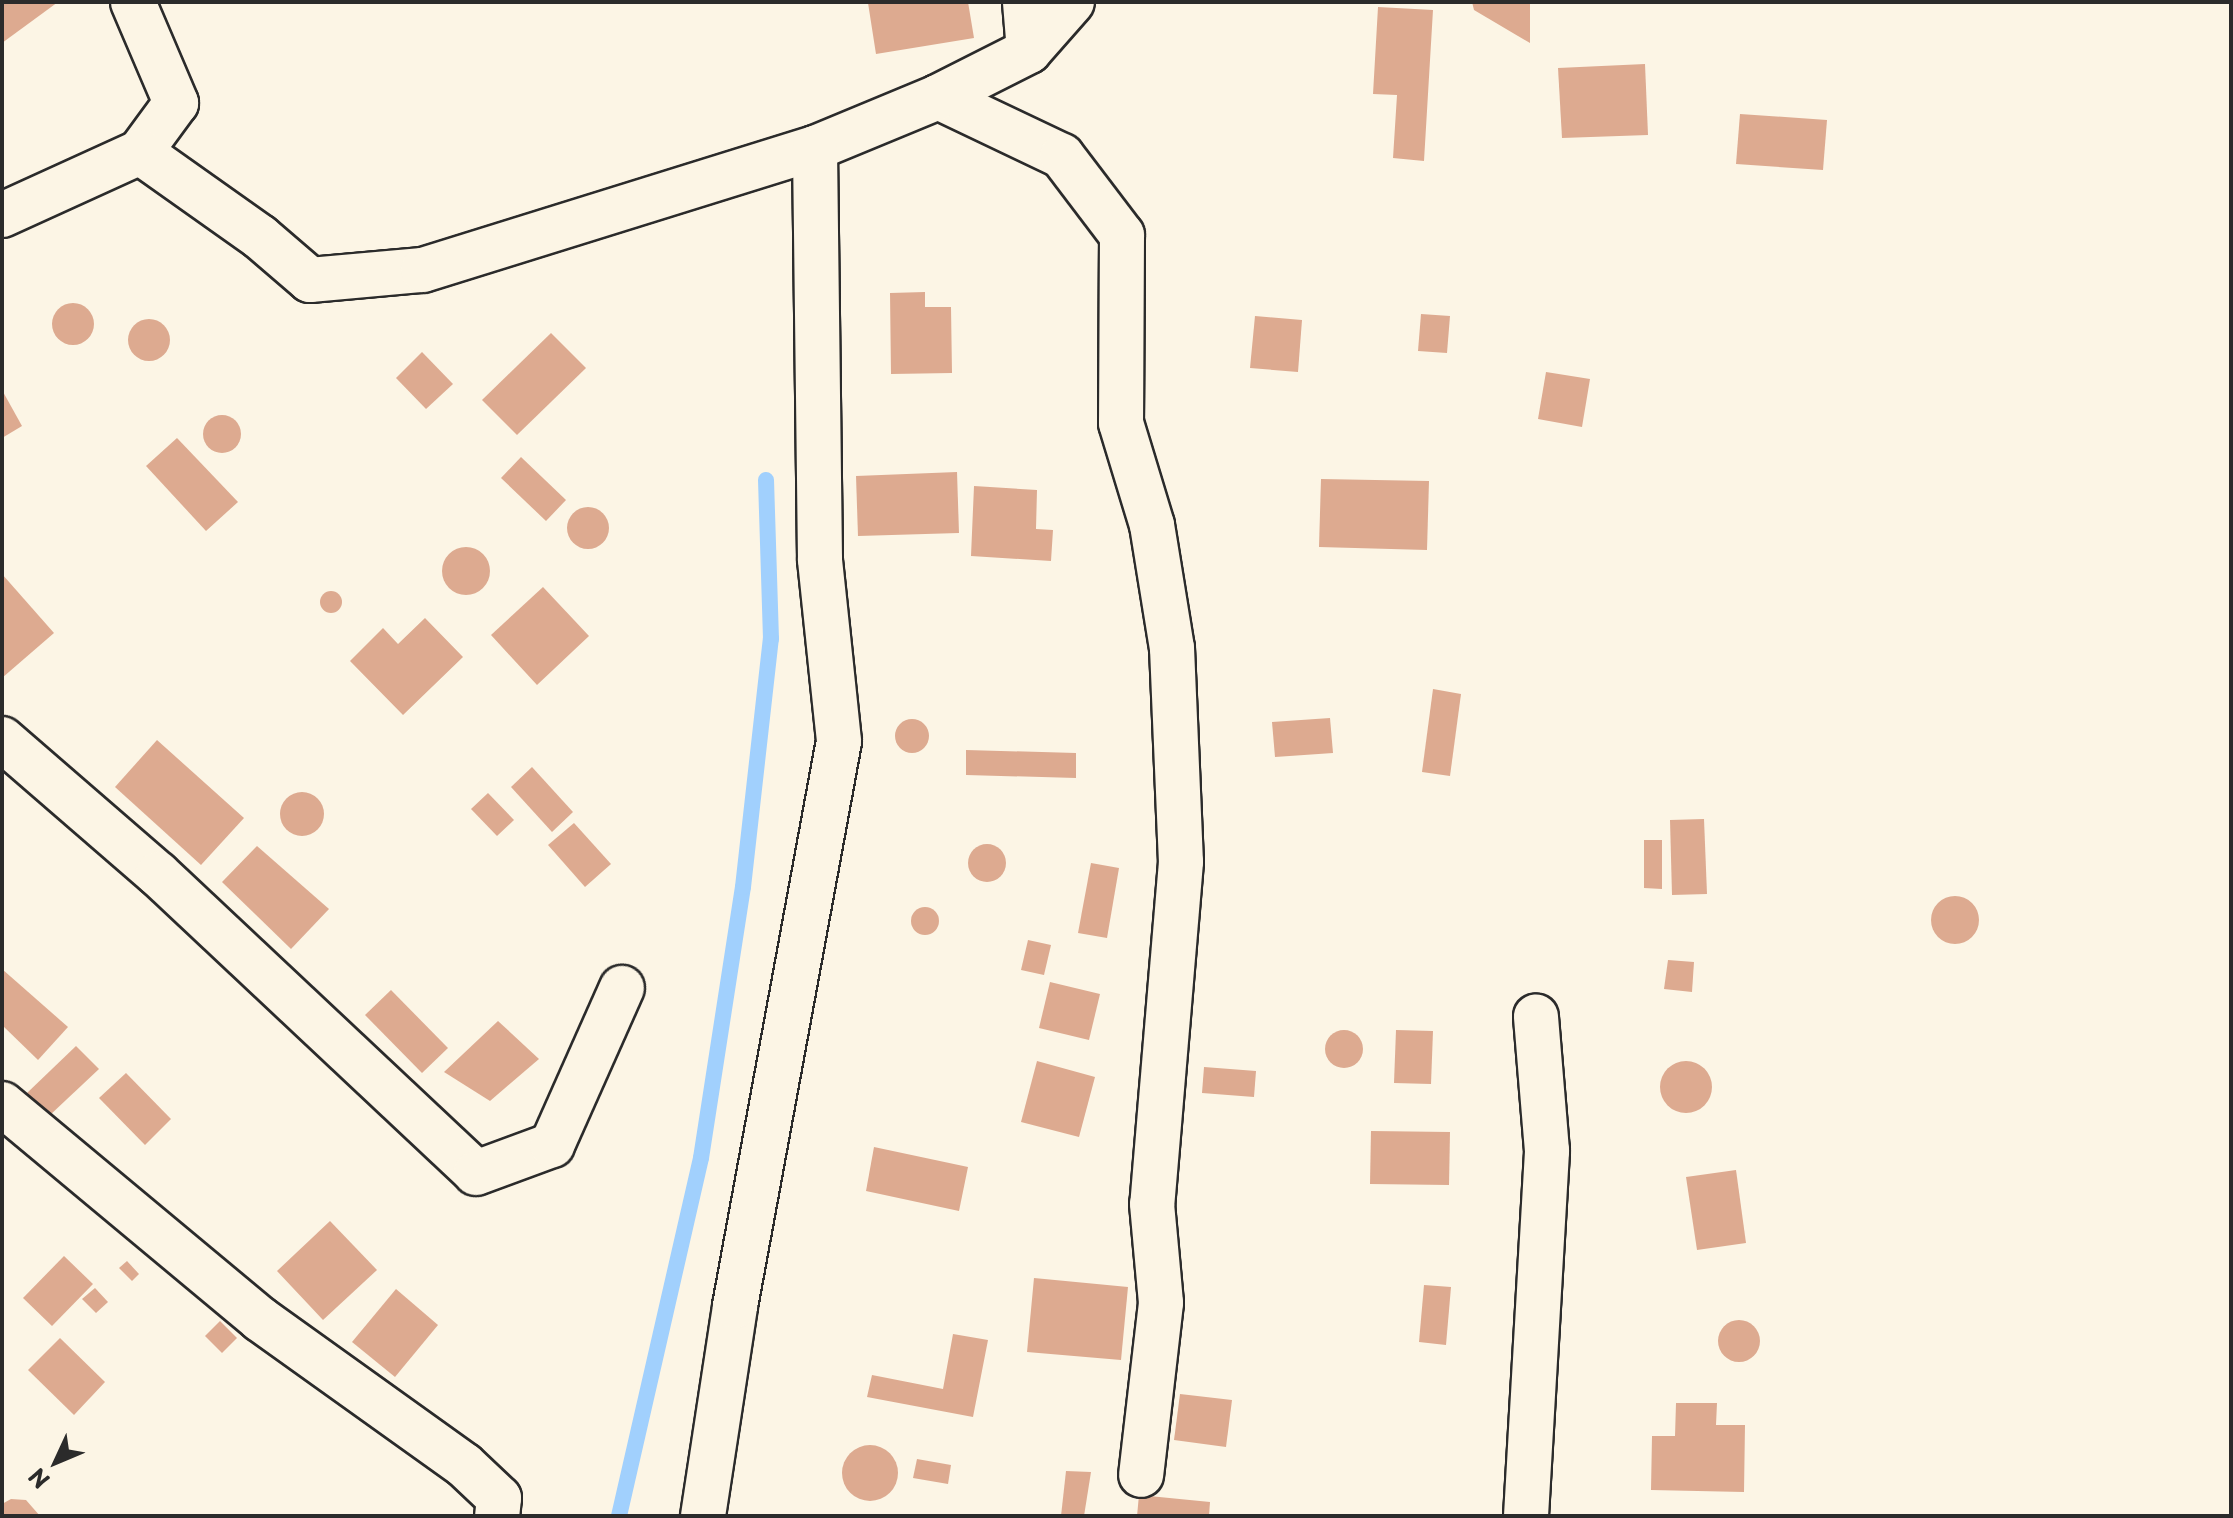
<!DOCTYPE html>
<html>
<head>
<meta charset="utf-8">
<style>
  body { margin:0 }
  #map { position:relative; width:2233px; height:1518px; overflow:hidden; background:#fcf5e5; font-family:"Playpen Sans",sans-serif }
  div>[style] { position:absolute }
  .stream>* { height:16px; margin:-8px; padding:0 8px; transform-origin:8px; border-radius:8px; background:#a1d0fd }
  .building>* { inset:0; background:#ddaa90 }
  .round { border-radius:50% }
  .roads { filter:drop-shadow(2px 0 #2b2b2b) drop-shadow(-2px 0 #2b2b2b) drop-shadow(0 2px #2b2b2b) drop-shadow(0 -2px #2b2b2b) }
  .minor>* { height:44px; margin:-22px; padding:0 22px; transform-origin:22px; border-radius:22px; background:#fcf5e5 }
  span { translate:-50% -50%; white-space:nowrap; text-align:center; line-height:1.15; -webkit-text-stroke:7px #fcf5e5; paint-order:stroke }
  .frame { position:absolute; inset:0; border:4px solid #2b2b2b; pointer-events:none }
  .north { position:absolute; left:16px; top:1422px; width:80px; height:80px; -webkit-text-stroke:6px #fcf5e5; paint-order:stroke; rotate:226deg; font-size:22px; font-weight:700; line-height:32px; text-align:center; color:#2b2b2b }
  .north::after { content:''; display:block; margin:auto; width:28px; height:36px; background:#2b2b2b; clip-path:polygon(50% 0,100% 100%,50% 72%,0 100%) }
</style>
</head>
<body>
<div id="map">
  <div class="stream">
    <div style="left:619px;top:1516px;width:367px;rotate:-77.1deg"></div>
    <div style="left:701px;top:1158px;width:274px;rotate:-81.2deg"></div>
    <div style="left:743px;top:887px;width:250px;rotate:-83.6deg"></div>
    <div style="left:771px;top:639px;width:159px;rotate:-91.8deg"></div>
  </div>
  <div class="building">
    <div style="clip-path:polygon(2px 2px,58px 2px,2px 43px)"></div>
    <div style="clip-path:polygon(968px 2px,974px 38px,876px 54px,868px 3px)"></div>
    <div style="clip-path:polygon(1472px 2px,1530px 2px,1530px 43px,1474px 10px)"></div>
    <div style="clip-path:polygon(1378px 7px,1433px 10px,1424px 161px,1393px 158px,1397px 95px,1373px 94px)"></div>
    <div style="clip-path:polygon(1645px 64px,1648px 135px,1562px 138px,1558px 68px)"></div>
    <div style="clip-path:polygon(1740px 114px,1827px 120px,1823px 170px,1736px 164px)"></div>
    <div style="clip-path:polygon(925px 292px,925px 307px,951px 307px,952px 373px,891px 374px,890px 293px)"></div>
    <div class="round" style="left:52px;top:303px;width:42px;height:42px"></div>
    <div style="clip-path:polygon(1421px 314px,1450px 316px,1447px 353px,1418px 351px)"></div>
    <div style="clip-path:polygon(1255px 316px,1302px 320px,1298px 372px,1250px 368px)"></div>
    <div class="round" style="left:128px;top:319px;width:42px;height:42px"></div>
    <div style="clip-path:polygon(551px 333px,586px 368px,517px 435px,482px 400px)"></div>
    <div style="clip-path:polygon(422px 352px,453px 384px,426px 409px,396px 378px)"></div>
    <div style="clip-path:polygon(1546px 372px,1590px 379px,1582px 427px,1538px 419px)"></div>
    <div style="clip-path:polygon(2px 390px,22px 426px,2px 438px)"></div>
    <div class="round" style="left:203px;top:415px;width:38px;height:38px"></div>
    <div style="clip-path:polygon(177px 438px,238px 502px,206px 531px,146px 466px)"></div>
    <div style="clip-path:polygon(521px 457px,566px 500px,546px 521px,501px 478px)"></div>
    <div style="clip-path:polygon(957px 472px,959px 533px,858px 536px,856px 476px)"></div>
    <div style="clip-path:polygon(1321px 479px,1429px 481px,1427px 550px,1319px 547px)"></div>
    <div style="clip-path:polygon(974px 486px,1037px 490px,1036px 529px,1053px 530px,1051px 561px,971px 556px)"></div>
    <div class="round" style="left:567px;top:507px;width:42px;height:42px"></div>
    <div class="round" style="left:442px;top:547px;width:48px;height:48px"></div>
    <div style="clip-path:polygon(2px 574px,54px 633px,2px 678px)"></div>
    <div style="clip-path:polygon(543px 587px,589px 636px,537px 685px,491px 635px)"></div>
    <div class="round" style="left:320px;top:591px;width:22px;height:22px"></div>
    <div style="clip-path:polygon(425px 618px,463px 657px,403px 715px,350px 661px,383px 628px,398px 644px)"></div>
    <div style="clip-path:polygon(1433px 689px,1461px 694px,1450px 776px,1422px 772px)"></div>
    <div style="clip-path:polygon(1330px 718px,1333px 753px,1275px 757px,1272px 722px)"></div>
    <div class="round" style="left:895px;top:719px;width:34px;height:34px"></div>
    <div style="clip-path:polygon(157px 740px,244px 818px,201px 865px,115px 787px)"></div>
    <div style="clip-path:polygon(966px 750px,1076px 753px,1076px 778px,966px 775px)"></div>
    <div style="clip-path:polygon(532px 767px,573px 812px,552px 832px,511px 787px)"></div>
    <div class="round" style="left:280px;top:792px;width:44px;height:44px"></div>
    <div style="clip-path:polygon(488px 793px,514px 820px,497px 836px,471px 809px)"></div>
    <div style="clip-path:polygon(1704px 819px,1707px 894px,1672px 895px,1670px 820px)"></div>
    <div style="clip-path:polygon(574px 823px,611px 864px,585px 887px,548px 845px)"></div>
    <div style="clip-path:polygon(1644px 840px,1662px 840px,1662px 889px,1644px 888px)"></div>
    <div class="round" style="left:968px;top:844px;width:38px;height:38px"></div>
    <div style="clip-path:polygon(257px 846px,329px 909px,291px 949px,222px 882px)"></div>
    <div style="clip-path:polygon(1091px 863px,1119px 868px,1107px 938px,1078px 933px)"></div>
    <div class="round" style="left:1931px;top:896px;width:48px;height:48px"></div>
    <div class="round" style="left:911px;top:907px;width:28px;height:28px"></div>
    <div style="clip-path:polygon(1028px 940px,1051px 945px,1044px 975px,1021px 970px)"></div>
    <div style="clip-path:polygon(1668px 960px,1694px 962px,1692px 992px,1664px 989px)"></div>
    <div style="clip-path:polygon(2px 969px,68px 1027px,38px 1060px,2px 1025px)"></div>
    <div style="clip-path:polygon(1050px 982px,1100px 994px,1089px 1040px,1039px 1028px)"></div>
    <div style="clip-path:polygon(391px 990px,448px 1048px,422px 1073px,365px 1015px)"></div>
    <div style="clip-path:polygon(498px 1021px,539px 1059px,490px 1101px,444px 1072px)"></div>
    <div style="clip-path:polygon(1396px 1030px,1433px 1031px,1431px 1084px,1394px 1083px)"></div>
    <div class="round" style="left:1325px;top:1030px;width:38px;height:38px"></div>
    <div style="clip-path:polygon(76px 1046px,99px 1069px,49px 1116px,27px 1093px)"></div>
    <div style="clip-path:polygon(1037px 1061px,1095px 1077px,1079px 1137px,1021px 1122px)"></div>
    <div class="round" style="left:1660px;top:1061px;width:52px;height:52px"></div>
    <div style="clip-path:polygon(1204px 1067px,1256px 1071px,1254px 1097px,1202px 1093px)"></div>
    <div style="clip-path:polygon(126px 1073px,171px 1119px,145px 1145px,99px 1098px)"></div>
    <div style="clip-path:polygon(1371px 1131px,1450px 1132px,1449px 1185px,1370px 1184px)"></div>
    <div style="clip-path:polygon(874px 1147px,968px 1167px,959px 1211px,866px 1191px)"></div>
    <div style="clip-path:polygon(1736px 1170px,1746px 1243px,1697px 1250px,1686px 1177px)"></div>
    <div style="clip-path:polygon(330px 1221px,377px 1270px,323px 1320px,277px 1271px)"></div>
    <div style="clip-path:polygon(64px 1256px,93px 1284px,52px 1326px,23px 1298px)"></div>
    <div style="clip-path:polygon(127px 1261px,139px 1274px,132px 1281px,119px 1268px)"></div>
    <div style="clip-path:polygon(1034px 1278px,1128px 1287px,1121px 1360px,1027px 1352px)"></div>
    <div style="clip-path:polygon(1424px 1285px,1451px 1287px,1446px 1345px,1419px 1342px)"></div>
    <div style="clip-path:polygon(95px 1288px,108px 1302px,96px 1313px,82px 1299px)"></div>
    <div style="clip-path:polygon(396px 1289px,438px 1325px,395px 1377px,352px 1342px)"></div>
    <div class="round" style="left:1718px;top:1320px;width:42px;height:42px"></div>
    <div style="clip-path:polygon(220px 1321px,237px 1338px,222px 1353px,205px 1336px)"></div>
    <div style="clip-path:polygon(953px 1334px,988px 1340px,973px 1417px,867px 1397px,872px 1375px,943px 1389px)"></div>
    <div style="clip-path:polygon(60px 1338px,105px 1382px,74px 1415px,28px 1370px)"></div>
    <div style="clip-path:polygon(1180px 1394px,1232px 1400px,1226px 1447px,1174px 1440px)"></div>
    <div style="clip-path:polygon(1676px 1403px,1717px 1403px,1716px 1425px,1745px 1425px,1744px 1492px,1651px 1490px,1652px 1436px,1675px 1436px)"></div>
    <div class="round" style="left:842px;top:1445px;width:56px;height:56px"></div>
    <div style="clip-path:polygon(917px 1459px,951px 1465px,948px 1484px,913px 1478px)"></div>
    <div style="clip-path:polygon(1066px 1471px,1091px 1472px,1084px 1516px,1061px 1516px)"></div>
    <div style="clip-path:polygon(1139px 1495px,1210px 1502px,1209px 1516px,1137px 1516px)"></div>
    <div style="clip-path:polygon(11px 1499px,26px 1500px,40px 1516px,2px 1516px,2px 1504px)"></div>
  </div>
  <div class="roads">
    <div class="minor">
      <div style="left:133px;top:2px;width:110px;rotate:66.9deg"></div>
      <div style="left:176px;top:103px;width:61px;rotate:126.3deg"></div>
      <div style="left:1029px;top:51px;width:65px;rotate:-48.7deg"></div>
      <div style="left:938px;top:97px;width:137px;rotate:25.4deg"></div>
      <div style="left:1062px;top:156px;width:99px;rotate:52.8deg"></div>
      <div style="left:1122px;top:235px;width:188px;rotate:90.3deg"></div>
      <div style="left:1121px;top:423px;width:107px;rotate:73.1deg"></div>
      <div style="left:1152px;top:525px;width:125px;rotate:80.8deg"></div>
      <div style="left:1172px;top:648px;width:214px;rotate:87.6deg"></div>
      <div style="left:1181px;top:862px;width:343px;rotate:94.8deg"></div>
      <div style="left:1152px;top:1204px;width:99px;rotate:84.8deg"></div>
      <div style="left:1161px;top:1303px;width:173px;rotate:96.6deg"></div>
      <div style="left:2px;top:215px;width:152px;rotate:-24.5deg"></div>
      <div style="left:140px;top:152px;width:147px;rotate:35.3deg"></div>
      <div style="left:260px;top:237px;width:66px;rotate:40.7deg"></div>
      <div style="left:310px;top:280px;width:113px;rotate:-5.1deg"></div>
      <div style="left:423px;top:270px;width:411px;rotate:-17.3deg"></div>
      <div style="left:815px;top:148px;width:133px;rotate:-22.5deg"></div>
      <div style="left:938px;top:97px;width:102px;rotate:-26.8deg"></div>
      <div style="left:1029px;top:51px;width:49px;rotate:-94.7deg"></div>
      <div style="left:2px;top:739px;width:206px;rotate:40.9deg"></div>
      <div style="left:158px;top:874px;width:436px;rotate:43.2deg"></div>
      <div style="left:476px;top:1173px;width:81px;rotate:-20.2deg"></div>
      <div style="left:552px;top:1145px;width:172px;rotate:-66deg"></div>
      <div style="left:2px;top:1104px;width:336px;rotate:39.8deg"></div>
      <div style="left:260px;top:1319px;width:251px;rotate:35.6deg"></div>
      <div style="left:464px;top:1465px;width:48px;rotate:43.3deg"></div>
      <div style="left:499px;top:1498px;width:18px;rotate:96deg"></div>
      <div style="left:703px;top:1516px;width:212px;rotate:-81.3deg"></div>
      <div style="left:735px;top:1306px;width:574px;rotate:-79.57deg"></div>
      <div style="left:839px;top:741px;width:183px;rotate:-96deg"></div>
      <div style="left:820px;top:559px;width:411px;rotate:-90.7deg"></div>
      <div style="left:1526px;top:1516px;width:366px;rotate:-86.7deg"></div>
      <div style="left:1547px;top:1151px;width:135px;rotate:-94.7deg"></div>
    </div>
  </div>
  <div class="frame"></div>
  <div class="north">N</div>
</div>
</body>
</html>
